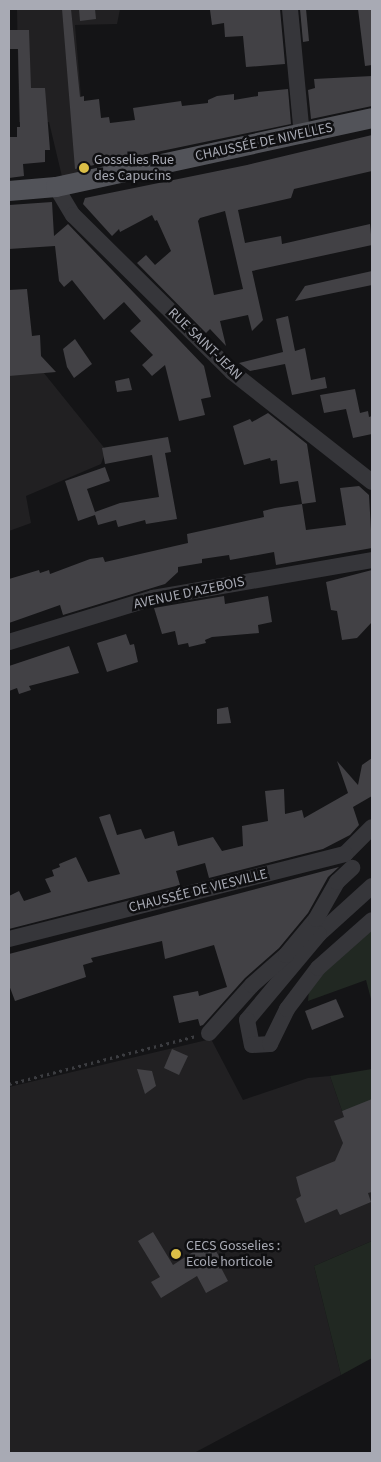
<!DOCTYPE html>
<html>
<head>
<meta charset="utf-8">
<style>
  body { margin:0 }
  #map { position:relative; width:381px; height:1462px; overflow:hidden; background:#141416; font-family:"Source Sans 3",sans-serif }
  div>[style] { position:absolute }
  .built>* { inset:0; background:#212022 }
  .green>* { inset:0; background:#212822 }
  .building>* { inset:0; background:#424145 }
  .path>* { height:2.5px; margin-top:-1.25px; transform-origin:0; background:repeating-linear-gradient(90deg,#3c3d41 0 2.5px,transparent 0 6.5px) }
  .minor>* { height:16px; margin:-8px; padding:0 8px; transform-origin:8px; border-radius:8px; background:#36363a }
  .major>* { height:20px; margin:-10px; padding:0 10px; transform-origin:10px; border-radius:10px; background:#525359 }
  .dots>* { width:14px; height:14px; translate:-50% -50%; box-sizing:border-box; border:2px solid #0f0f11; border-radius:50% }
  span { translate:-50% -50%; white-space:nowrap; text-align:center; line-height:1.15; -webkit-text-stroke:5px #0f0f11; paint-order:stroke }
  .street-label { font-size:14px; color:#a8aab4 }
  .poi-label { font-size:14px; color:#a8aab4 }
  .left { translate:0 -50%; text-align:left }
  .frame { position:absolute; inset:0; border:10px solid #a8aab4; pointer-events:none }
</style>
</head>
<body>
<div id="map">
  <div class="built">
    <div style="clip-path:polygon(17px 9px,120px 9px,117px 24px,75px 25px,87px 168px,64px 185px,49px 122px,19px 122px)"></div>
    <div style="clip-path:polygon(31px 357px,106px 450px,101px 464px,26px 496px,31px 523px,9px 531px,9px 359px)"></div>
    <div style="clip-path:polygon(211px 1039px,243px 1100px,308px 1078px,330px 1076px,342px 1111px,372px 1100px,372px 1241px,314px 1266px,341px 1375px,194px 1453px,9px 1453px,9px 1087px)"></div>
  </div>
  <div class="green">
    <div style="clip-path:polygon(372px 922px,372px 1003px,366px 980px,308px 1001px,310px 979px)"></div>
    <div style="clip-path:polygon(372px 1069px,372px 1100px,342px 1111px,330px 1076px)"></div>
    <div style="clip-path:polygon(372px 1241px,372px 1358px,341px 1375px,314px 1266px)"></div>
  </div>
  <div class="building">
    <div style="clip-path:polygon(62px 9px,71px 9px,80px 97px,84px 96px,84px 101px,99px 99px,101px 118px,109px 117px,110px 123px,135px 120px,133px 108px,181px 101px,182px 106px,208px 103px,208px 100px,217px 96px,234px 94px,234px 100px,258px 96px,258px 92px,288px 89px,291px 124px,75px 169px)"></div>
    <div style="clip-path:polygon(79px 9px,95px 9px,96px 19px,80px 21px)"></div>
    <div style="clip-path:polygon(280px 9px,285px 64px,246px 67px,243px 36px,225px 37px,224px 23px,212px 25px,210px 10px)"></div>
    <div style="clip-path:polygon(300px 9px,306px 9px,309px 41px,303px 42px)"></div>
    <div style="clip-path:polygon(358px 9px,372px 9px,372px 65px,365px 66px)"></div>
    <div style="clip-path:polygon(10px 30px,29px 30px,31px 88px,45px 88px,50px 150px,45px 150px,45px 162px,23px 164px,24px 176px,9px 178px,9px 137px,17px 137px,17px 127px,20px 127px,18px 49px,10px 49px)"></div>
    <div style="clip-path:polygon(372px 76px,372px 106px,311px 119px,308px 90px,315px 88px,314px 79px)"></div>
    <div style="clip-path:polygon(evenodd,372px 135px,372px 171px,294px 189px,291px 198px,238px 210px,245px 243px,281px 236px,282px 244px,370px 224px,372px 245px,252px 271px,263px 320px,252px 331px,248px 315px,220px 321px,226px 346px,210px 329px,206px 333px,137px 263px,146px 255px,155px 265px,171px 251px,157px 220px,155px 221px,152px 215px,120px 232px,119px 229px,112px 236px,83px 204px,85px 198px,247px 165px,372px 135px,225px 211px,243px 289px,214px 295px,198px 221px,200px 218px,225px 211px)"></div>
    <div style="clip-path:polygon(52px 202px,54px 236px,68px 224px,204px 366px,211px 397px,201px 399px,205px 415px,179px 421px,165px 365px,152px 376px,142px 365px,153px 355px,130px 331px,141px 321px,124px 302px,104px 320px,72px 280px,64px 287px,59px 281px,55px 246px,9px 249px,9px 205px)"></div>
    <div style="clip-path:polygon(372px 271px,372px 285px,295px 301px,305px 286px)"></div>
    <div style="clip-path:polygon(27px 289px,32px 336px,40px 335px,41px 356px,56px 372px,9px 376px,9px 290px)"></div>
    <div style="clip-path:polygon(288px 316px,295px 351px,305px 348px,311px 380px,325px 377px,327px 388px,292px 395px,285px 364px,250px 371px,239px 363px,283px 352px,276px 319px)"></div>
    <div style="clip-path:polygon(75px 339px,92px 364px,74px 378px,67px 367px,63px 349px)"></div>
    <div style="clip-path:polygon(129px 378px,132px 390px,117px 392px,115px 381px)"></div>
    <div style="clip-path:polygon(355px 389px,360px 413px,368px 411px,369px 417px,372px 416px,372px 434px,353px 438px,346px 409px,324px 413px,320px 395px)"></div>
    <div style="clip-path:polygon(268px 413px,307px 444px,316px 502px,302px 504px,298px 481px,280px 484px,277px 460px,271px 461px,270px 458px,244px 465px,233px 426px,250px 419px,252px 422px)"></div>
    <div style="clip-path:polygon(168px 437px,171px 452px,165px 453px,177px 519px,146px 524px,145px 520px,118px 527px,116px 520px,98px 525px,95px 515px,78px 521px,65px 481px,105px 467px,110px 481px,87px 489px,95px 512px,120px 503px,159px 497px,152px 455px,105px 464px,102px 448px)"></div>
    <div style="clip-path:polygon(359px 486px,369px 495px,372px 548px,276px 565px,274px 552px,230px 560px,229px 555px,202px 559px,202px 563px,178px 567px,178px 572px,165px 584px,63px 615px,60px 605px,9px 623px,9px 579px,39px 570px,40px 573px,49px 570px,50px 574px,90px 559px,103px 557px,105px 562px,188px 543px,187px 534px,264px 517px,263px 511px,275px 508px,302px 504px,306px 530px,346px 525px,340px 488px)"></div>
    <div style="clip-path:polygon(372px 570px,372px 622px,357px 638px,342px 640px,337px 611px,331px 610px,326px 582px)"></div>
    <div style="clip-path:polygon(224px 596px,225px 604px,268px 596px,272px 622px,258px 625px,259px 633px,212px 637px,205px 640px,206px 643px,189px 647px,188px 643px,178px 645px,175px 631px,162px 634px,154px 608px)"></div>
    <div style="clip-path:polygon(126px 634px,130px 645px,134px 644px,138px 662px,107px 672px,97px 643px)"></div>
    <div style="clip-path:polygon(69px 646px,79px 673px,29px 686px,31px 690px,19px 694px,17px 688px,9px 691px,9px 666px)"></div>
    <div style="clip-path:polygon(228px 707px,231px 723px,217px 724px,217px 709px)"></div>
    <div style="clip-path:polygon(372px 758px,372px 796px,353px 807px,359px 825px,350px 835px,323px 849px,209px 878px,205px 863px,176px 871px,180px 885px,9px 929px,9px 896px,19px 891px,24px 901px,51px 892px,45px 879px,54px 876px,52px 870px,60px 867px,59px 864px,76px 857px,88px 882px,120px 874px,99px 817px,110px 814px,117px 835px,141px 829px,145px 839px,174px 831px,178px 846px,213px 837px,222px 851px,243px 846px,242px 826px,268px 821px,265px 791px,284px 789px,285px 814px,302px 810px,304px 818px,348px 793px,337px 761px,358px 785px,362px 765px)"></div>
    <div style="clip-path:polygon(339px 867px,328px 877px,308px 913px,279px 948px,245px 978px,203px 1025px,200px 1026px,198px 1019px,179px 1023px,173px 996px,198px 991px,199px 996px,227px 987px,214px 945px,165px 959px,162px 941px,91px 958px,93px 962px,83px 965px,86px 977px,15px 1001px,9px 985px,9px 954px)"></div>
    <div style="clip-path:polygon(336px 999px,344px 1017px,312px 1030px,305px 1011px)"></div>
    <div style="clip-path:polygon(172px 1049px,188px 1056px,179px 1075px,164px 1068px)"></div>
    <div style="clip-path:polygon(137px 1069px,152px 1071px,156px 1086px,145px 1094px)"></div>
    <div style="clip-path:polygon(372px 1099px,372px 1192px,368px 1193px,371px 1202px,340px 1215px,337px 1209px,305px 1223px,296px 1199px,301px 1196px,296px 1177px,335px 1161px,343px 1143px,334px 1121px,344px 1117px,342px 1111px)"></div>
    <div style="clip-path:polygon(153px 1232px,173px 1265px,210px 1241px,220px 1258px,217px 1260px,228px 1281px,206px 1293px,197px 1276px,161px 1298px,151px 1282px,160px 1277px,138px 1241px)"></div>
  </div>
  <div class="path">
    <div style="left:9px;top:1084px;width:193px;rotate:-14.4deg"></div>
  </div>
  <div class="minor">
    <div style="left:290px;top:9px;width:127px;rotate:84.6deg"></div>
    <div style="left:56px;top:187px;width:33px;rotate:59deg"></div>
    <div style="left:73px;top:215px;width:223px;rotate:44.6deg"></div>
    <div style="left:232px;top:372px;width:178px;rotate:38.2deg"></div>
    <div style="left:9px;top:642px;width:151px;rotate:-17deg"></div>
    <div style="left:153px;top:598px;width:222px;rotate:-9.8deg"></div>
    <div style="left:345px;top:854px;width:38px;rotate:-45deg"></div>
    <div style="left:372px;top:886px;width:72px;rotate:137.8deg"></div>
    <div style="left:319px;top:934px;width:112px;rotate:129.9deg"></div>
    <div style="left:247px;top:1020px;width:25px;rotate:79deg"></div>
    <div style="left:252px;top:1045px;width:18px;rotate:-3deg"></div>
    <div style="left:270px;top:1044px;width:39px;rotate:-64deg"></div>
    <div style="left:287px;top:1009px;width:51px;rotate:-52.9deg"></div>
    <div style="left:318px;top:968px;width:72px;rotate:-41.6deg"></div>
    <div style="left:9px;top:939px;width:347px;rotate:-14.2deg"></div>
    <div style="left:209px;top:1033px;width:64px;rotate:-48.1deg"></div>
    <div style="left:252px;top:985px;width:45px;rotate:-41.4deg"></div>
    <div style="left:286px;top:955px;width:47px;rotate:-50.2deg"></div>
    <div style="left:316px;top:919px;width:43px;rotate:-60.4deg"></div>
    <div style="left:337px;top:882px;width:21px;rotate:-43deg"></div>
  </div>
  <div class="major">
    <div style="left:9px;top:191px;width:47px;rotate:-4.9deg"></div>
    <div style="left:56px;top:187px;width:323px;rotate:-12.3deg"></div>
  </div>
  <div class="dots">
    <div style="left:84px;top:168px;background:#dbbe47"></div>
    <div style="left:176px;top:1254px;background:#dbbe47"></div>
  </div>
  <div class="street-label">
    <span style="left:264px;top:142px;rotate:-12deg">CHAUSSÉE DE NIVELLES</span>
    <span style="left:205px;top:344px;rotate:44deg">RUE SAINT-JEAN</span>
    <span style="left:189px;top:593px;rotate:-12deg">AVENUE D'AZEBOIS</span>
    <span style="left:198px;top:891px;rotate:-14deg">CHAUSSÉE DE VIESVILLE</span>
  </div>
  <div class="poi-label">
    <span class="left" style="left:94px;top:168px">Gosselies Rue<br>des Capucins</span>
    <span class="left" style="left:186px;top:1254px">CECS Gosselies :<br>Ecole horticole</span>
  </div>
  <div class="frame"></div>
</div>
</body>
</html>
